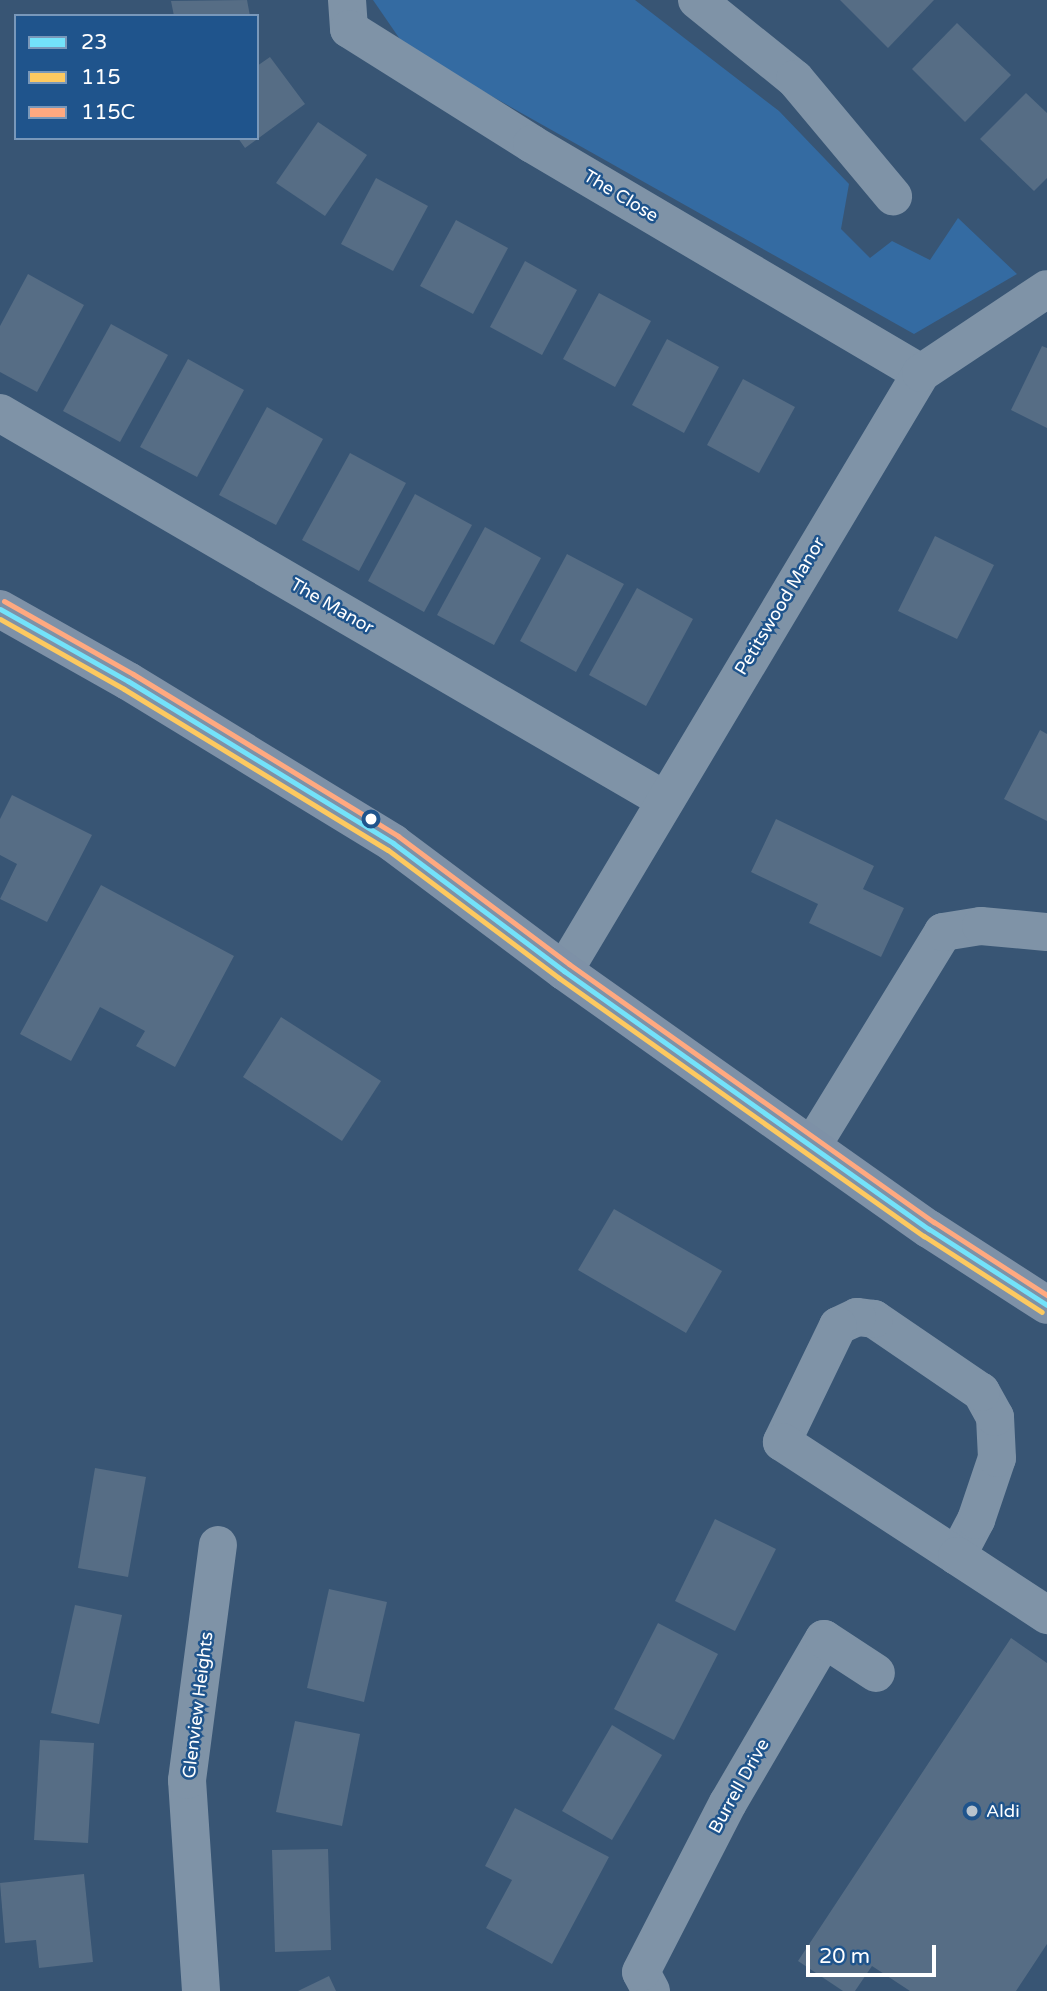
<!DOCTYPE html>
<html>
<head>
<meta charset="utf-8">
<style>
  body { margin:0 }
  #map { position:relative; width:1047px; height:1991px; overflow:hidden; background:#385574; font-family:"Varela Round",sans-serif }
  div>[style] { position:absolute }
  .green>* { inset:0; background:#346ba2 }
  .building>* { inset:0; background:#566d85 }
  .minor>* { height:38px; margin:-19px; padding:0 19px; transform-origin:19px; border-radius:19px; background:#7f93a7 }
  .major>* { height:38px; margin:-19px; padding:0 19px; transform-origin:19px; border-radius:19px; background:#7e91a7 }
  .bus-1>* { height:5px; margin:-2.5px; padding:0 2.5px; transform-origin:2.5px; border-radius:2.5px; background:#73e2fa }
  .bus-2>* { height:5px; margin:-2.5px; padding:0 2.5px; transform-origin:2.5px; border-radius:2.5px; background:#fdc960 }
  .bus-3>* { height:5px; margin:-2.5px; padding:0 2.5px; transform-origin:2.5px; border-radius:2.5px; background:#ffa980 }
  .dots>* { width:19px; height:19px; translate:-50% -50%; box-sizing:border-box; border:4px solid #1f548c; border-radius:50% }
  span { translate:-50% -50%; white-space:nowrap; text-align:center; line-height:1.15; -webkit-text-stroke:5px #1f548c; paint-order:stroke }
  .street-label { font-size:18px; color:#fff }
  .poi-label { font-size:18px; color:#fff }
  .left { translate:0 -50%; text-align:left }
  .legend { position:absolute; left:14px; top:14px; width:245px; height:126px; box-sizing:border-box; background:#1f548c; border:2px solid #7998ba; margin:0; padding:9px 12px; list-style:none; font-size:21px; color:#fff }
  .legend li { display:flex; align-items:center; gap:14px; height:35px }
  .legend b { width:35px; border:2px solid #7998ba }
  .scale { position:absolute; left:806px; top:1945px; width:130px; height:32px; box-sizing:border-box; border:4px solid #fff; border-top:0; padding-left:9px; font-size:21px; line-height:24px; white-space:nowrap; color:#fff; -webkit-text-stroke:5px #1f548c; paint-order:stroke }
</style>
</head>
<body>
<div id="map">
  <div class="green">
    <div style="clip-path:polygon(373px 0,635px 0,779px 111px,849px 184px,841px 229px,870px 258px,892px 241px,930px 260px,958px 218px,1017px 274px,914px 334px,406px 48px)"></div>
  </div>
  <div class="building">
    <div style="clip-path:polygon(247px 0,250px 16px,174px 16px,171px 1px)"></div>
    <div style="clip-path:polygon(840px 0,934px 0,888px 48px)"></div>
    <div style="clip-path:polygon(957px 23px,1011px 75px,965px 122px,912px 69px)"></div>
    <div style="clip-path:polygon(270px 57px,305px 104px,245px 148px,238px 138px,257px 138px,257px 66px)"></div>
    <div style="clip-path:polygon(1026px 93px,1047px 113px,1047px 178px,1034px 191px,980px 139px)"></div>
    <div style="clip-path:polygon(318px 122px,367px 155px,325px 216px,276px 183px)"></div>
    <div style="clip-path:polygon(376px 178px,428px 206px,393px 271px,341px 244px)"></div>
    <div style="clip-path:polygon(456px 220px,508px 248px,473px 314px,420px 286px)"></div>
    <div style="clip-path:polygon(525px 261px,577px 290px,542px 355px,490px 327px)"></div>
    <div style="clip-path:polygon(28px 274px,84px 305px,37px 392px,0 372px,0 326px)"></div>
    <div style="clip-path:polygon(599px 293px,651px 321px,615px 387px,563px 359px)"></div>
    <div style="clip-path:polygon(111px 324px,168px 355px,120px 442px,63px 411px)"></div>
    <div style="clip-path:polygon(667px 339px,719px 367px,684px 433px,632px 405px)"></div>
    <div style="clip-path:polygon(1042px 346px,1047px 348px,1047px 428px,1011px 410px)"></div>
    <div style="clip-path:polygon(188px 359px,244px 390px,197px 477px,140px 447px)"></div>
    <div style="clip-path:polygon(743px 379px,795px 407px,759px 473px,707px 445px)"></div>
    <div style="clip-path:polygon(267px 407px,323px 439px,276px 525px,219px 495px)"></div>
    <div style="clip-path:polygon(350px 453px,406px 483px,359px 571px,302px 540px)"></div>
    <div style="clip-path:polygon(415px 494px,472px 525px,424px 612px,368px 581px)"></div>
    <div style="clip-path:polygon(485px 527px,541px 558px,494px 645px,437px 615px)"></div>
    <div style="clip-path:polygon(935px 536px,994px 565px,957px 639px,898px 611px)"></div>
    <div style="clip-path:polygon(567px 554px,624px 584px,576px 672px,520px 641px)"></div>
    <div style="clip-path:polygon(637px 588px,693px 619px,646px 706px,589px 675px)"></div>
    <div style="clip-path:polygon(1040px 730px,1047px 734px,1047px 821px,1004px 799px)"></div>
    <div style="clip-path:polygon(12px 795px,92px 835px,47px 922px,0 899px,17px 864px,0 855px,0 819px)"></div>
    <div style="clip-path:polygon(776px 819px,874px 866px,863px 889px,904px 908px,881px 957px,809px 923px,818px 904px,751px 872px)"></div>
    <div style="clip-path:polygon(101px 885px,234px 956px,175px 1067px,136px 1046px,145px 1031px,100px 1007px,71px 1061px,20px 1034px)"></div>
    <div style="clip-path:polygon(281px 1017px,381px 1081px,342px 1141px,243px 1077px)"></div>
    <div style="clip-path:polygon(614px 1209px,722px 1271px,686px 1333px,578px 1270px)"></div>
    <div style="clip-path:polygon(95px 1468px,146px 1477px,128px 1577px,78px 1568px)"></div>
    <div style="clip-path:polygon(715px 1519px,776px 1549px,735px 1631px,675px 1601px)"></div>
    <div style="clip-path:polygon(329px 1589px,387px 1602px,364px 1702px,307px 1688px)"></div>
    <div style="clip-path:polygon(75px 1605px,122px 1615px,99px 1724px,51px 1713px)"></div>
    <div style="clip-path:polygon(658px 1623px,718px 1654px,674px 1740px,614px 1709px)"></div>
    <div style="clip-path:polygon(1011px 1638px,1047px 1663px,1047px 1944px,1016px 1991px,910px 1991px,872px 1966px,855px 1991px,843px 1991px,798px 1961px)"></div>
    <div style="clip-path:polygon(295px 1721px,360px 1734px,342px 1826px,276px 1812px)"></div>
    <div style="clip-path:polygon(612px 1725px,662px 1755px,612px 1840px,562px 1811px)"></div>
    <div style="clip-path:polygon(40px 1740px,94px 1743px,88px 1843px,34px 1840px)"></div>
    <div style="clip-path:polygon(515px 1808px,609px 1857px,552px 1964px,486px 1928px,512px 1880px,485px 1866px)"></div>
    <div style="clip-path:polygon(328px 1849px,331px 1950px,275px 1952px,272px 1850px)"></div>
    <div style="clip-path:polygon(84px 1874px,93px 1962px,39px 1968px,36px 1940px,5px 1943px,0 1883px)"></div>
    <div style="clip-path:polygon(329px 1976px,336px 1991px,298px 1991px)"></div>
  </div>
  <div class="minor">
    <div style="left:347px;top:0;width:29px;rotate:86deg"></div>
    <div style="left:349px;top:29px;width:216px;rotate:32.1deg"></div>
    <div style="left:532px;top:144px;width:451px;rotate:30.5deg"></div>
    <div style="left:697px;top:0;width:126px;rotate:38.9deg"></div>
    <div style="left:795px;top:79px;width:153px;rotate:50.1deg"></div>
    <div style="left:0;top:413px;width:767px;rotate:30.21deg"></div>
    <div style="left:564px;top:971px;width:696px;rotate:-59.16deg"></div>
    <div style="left:921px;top:373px;width:151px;rotate:-33.7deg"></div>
    <div style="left:812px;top:1146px;width:251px;rotate:-58.5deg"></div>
    <div style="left:943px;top:932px;width:38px;rotate:-9deg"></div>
    <div style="left:981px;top:926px;width:66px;rotate:5.2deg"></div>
    <div style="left:957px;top:1556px;width:41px;rotate:-62.2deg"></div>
    <div style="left:976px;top:1520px;width:65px;rotate:-71.3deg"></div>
    <div style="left:997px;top:1458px;width:41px;rotate:-92.8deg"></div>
    <div style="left:995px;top:1417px;width:29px;rotate:-119deg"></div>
    <div style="left:981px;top:1392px;width:130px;rotate:-145.7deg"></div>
    <div style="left:874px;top:1319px;width:17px;rotate:-173deg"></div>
    <div style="left:857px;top:1317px;width:21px;rotate:155deg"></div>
    <div style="left:838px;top:1326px;width:129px;rotate:115.8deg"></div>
    <div style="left:782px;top:1442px;width:209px;rotate:33.1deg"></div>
    <div style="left:957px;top:1556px;width:108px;rotate:33.2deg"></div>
    <div style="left:201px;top:1991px;width:211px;rotate:-93.8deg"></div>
    <div style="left:187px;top:1780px;width:237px;rotate:-82.5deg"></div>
    <div style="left:651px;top:1991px;width:21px;rotate:-118deg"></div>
    <div style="left:641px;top:1972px;width:190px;rotate:-62.8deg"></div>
    <div style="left:728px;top:1803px;width:190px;rotate:-59.7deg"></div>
    <div style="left:824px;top:1639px;width:62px;rotate:33.2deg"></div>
  </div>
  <div class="major">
    <div style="left:0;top:609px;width:147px;rotate:29.4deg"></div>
    <div style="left:128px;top:681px;width:311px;rotate:31.4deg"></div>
    <div style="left:393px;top:843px;width:214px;rotate:36.8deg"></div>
    <div style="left:564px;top:971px;width:447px;rotate:35.3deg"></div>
    <div style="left:929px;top:1229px;width:140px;rotate:32.8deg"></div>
  </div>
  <div class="bus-1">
    <div style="left:0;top:609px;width:147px;rotate:29.4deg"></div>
    <div style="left:128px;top:681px;width:311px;rotate:31.4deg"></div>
    <div style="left:393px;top:843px;width:214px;rotate:36.8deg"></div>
    <div style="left:564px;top:971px;width:447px;rotate:35.3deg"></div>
    <div style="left:929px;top:1229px;width:140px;rotate:32.8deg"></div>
  </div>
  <div class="bus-2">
    <div style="left:0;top:619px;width:142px;rotate:29.4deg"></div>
    <div style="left:124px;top:689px;width:309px;rotate:31.4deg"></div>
    <div style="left:388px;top:850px;width:214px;rotate:36.8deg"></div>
    <div style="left:559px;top:978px;width:447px;rotate:35.3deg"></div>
    <div style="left:924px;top:1236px;width:140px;rotate:32.8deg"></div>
  </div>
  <div class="bus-3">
    <div style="left:4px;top:601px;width:148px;rotate:29.5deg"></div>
    <div style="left:133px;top:674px;width:311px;rotate:31.4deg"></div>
    <div style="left:398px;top:836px;width:214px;rotate:36.8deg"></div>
    <div style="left:569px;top:964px;width:447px;rotate:35.3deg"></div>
    <div style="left:934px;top:1222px;width:135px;rotate:32.9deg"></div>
  </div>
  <div class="dots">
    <div style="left:371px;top:819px;background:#fff"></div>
    <div style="left:972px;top:1811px;background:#b9c4ce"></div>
  </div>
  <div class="street-label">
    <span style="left:621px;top:196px;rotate:31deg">The Close</span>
    <span style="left:332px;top:606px;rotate:30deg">The Manor</span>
    <span style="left:780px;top:606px;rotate:-59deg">Petitswood Manor</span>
    <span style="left:198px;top:1705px;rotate:-83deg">Glenview Heights</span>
    <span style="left:739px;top:1786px;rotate:-61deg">Burrell Drive</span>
  </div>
  <div class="poi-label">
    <span class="left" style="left:986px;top:1811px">Aldi</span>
  </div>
  <ul class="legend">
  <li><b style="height:9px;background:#73e2fa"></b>23</li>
  <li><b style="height:9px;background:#fdc960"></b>115</li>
  <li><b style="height:9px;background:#ffa980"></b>115C</li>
  </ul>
  <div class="scale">20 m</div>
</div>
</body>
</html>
